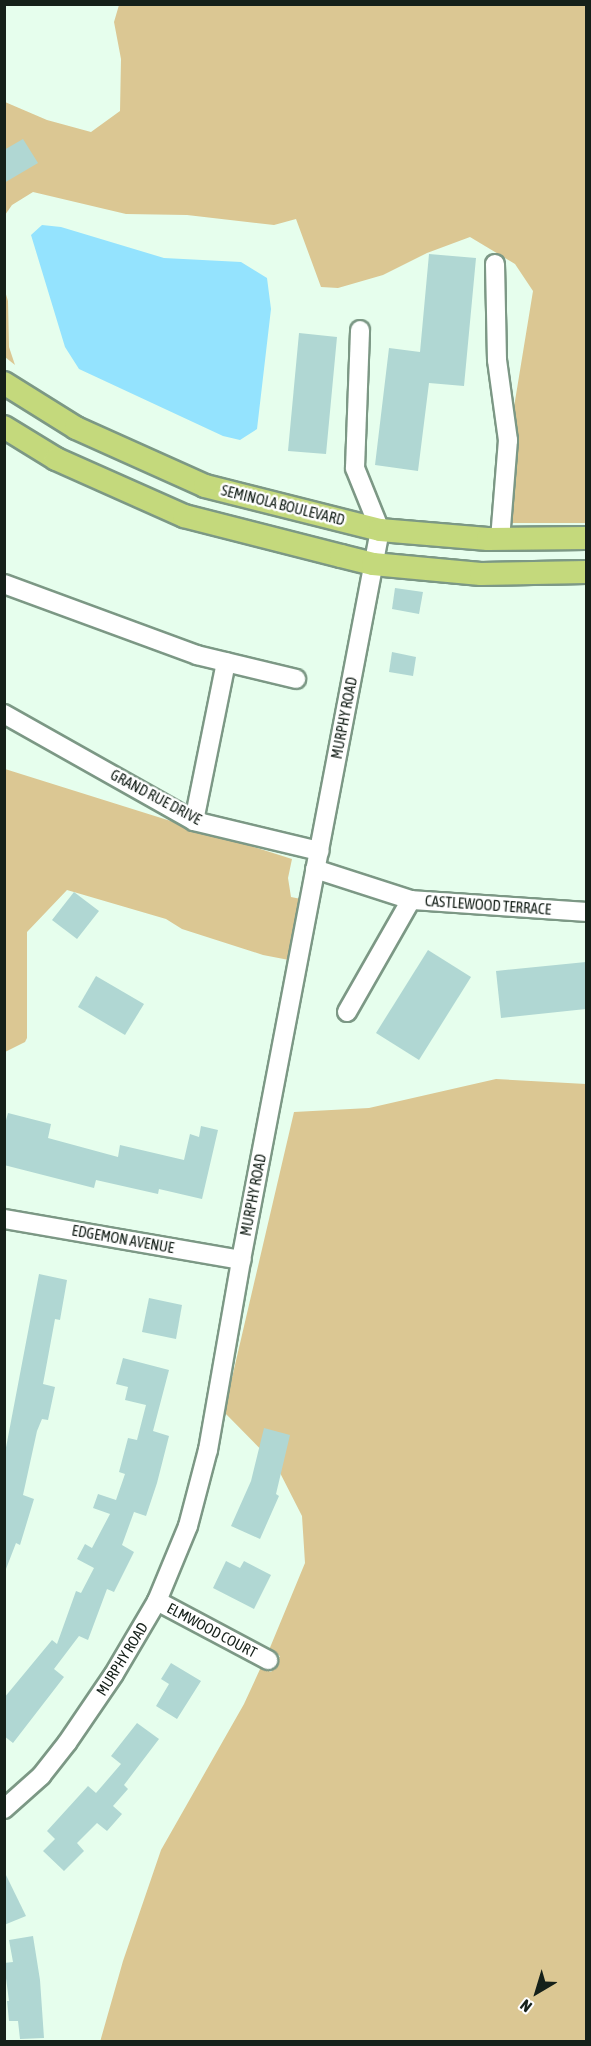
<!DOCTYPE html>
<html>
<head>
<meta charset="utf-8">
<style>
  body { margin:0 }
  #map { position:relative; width:591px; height:2046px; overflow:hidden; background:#e6feed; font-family:"Asap Condensed",sans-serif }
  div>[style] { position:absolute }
  .green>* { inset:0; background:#dbc793 }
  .water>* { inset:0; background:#94e3fe }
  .building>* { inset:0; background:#b0d7d3 }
  .roads { filter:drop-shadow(2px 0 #7c9885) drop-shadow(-2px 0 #7c9885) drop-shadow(0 2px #7c9885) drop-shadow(0 -2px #7c9885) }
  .minor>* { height:18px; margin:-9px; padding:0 9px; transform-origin:9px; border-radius:9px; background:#fff }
  .major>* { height:22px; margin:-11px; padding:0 11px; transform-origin:11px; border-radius:11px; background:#c4d97c }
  span { translate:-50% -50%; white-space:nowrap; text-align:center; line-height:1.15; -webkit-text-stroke:5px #fff; paint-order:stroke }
  .street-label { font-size:15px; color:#152019 }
  .frame { position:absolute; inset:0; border:6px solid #152019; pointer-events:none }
  .north { position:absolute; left:507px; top:1962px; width:60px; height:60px; -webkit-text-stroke:4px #fff; paint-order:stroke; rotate:218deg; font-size:16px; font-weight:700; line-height:24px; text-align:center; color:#152019 }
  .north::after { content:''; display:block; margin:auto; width:21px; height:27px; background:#152019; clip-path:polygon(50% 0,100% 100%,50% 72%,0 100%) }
</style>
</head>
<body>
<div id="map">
  <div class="green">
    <div style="clip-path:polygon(119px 5px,586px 5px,586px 523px,508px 523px,514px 407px,533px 291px,515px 264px,470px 237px,427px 253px,383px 275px,338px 288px,321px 287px,296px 219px,274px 225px,187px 215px,126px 214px,33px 192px,12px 205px,5px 215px,5px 102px,47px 120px,91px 132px,120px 111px,121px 59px,114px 22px)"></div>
    <div style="clip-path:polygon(5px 291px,8px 301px,9px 347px,15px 365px,5px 357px)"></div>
    <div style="clip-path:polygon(5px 769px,292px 859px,288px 878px,291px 897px,301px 899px,289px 960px,263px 955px,182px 929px,166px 919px,67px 890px,27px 932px,27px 1038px,25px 1042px,5px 1052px)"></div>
    <div style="clip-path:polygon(496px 1079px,586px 1084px,586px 2041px,100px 2042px,123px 1961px,161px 1850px,244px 1704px,261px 1667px,271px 1672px,280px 1656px,269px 1650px,305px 1563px,302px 1516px,276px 1465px,224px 1412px,294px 1112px,369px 1108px)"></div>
  </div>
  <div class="water">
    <div style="clip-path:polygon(42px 225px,61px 227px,164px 258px,241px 262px,267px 278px,271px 309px,257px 429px,240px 440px,223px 436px,79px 369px,65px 347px,31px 235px)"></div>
  </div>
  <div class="building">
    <div style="clip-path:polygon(23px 139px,38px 163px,4px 183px,4px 150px)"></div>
    <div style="clip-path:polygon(429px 254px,476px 258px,464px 386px,429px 383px,418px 471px,375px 465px,389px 348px,420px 352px)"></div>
    <div style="clip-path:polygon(299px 333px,337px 337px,326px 454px,288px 451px)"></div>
    <div style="clip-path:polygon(395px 588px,423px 592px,419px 614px,392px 609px)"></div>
    <div style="clip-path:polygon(392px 652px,416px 657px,413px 676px,389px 672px)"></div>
    <div style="clip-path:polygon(74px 892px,99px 911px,77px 939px,52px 920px)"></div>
    <div style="clip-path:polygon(428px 950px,471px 977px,419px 1060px,376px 1033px)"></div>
    <div style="clip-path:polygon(586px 962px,586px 1009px,501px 1018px,496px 971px)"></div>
    <div style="clip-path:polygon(96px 976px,144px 1004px,125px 1035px,78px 1007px)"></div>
    <div style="clip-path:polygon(8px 1113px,51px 1124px,48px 1138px,118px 1157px,120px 1145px,184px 1160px,190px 1134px,199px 1137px,201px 1126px,218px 1130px,202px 1199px,159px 1189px,158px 1194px,96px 1180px,94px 1188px,4px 1165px,4px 1128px)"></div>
    <div style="clip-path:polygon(39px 1274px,67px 1280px,60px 1320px,55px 1319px,43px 1384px,55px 1387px,48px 1420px,42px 1419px,37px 1431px,23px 1495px,34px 1499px,20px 1545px,16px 1543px,6px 1569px,4px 1458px)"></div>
    <div style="clip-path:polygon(149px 1298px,182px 1305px,176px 1339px,142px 1332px)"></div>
    <div style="clip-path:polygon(123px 1358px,169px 1370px,153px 1431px,169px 1436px,157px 1483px,146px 1516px,134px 1512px,122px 1545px,134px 1552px,114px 1592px,107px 1589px,88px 1640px,79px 1636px,54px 1669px,64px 1677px,13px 1743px,4px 1736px,4px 1698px,52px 1640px,57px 1644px,76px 1591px,81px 1593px,94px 1568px,77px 1559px,85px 1544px,92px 1548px,110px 1514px,93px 1508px,98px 1494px,116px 1500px,125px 1474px,119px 1472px,128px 1438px,137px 1440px,146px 1405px,125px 1400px,128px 1387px,116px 1384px)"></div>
    <div style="clip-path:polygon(264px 1428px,290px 1435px,276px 1494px,279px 1496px,260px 1539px,231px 1526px,251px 1481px)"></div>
    <div style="clip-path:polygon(226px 1561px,240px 1568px,244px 1561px,271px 1575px,254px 1609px,213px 1588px)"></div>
    <div style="clip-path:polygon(171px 1663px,201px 1681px,177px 1719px,156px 1706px,169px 1684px,161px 1679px)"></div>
    <div style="clip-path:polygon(137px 1723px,159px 1739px,124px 1785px,128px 1789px,113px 1806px,122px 1814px,107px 1831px,97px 1823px,77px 1843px,84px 1851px,64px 1871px,43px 1851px,55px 1839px,47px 1831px,88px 1786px,96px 1793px,121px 1764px,111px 1756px)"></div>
    <div style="clip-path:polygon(4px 1871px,26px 1916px,4px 1925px)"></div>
    <div style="clip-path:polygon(33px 1936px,40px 1980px,44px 2038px,20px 2039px,18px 2021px,9px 2021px,7px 2001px,9px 2001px,4px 1963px,13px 1962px,9px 1940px)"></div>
  </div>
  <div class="roads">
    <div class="minor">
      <div style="left:495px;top:264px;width:96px;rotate:88.8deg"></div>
      <div style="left:497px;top:360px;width:81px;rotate:82.2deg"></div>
      <div style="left:508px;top:440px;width:99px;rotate:94.6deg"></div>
      <div style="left:4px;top:584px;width:206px;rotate:20.2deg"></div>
      <div style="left:197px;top:655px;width:102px;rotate:13.6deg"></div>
      <div style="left:4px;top:714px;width:218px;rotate:29.4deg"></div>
      <div style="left:194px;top:821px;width:129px;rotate:13.5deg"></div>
      <div style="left:194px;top:821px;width:162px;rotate:-78.6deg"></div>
      <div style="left:315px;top:869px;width:101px;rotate:17.9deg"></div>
      <div style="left:347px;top:1012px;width:129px;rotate:-60.3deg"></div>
      <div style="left:411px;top:900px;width:175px;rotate:3.9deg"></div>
      <div style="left:4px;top:1219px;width:241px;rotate:9.8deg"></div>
      <div style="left:157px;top:1601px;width:126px;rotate:28deg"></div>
      <div style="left:4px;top:1809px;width:50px;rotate:-41.7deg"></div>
      <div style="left:41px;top:1776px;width:42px;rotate:-51.8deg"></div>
      <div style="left:67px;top:1743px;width:83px;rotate:-55.7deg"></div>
      <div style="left:114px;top:1674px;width:85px;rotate:-59.5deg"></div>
      <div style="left:157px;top:1601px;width:81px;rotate:-67.5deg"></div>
      <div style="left:188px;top:1526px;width:79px;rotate:-75.3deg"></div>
      <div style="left:208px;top:1450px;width:193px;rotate:-80.1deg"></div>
      <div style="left:241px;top:1260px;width:743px;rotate:-79.22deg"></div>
      <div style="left:380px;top:530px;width:67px;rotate:-112deg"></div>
      <div style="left:355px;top:468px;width:138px;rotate:-87.9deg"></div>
    </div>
    <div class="major">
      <div style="left:4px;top:383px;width:85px;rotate:32deg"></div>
      <div style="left:76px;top:428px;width:141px;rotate:24.2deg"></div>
      <div style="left:205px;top:486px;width:180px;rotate:14.1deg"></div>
      <div style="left:380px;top:530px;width:108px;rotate:4.8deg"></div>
      <div style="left:488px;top:539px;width:98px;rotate:-0.6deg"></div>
      <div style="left:4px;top:427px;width:61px;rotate:31.6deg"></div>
      <div style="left:56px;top:459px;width:140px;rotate:24deg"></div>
      <div style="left:184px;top:516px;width:162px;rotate:14.3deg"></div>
      <div style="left:341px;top:556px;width:33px;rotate:14deg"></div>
      <div style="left:373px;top:564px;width:108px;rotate:5.3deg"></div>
      <div style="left:481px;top:574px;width:105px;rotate:-1.1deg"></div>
    </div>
  </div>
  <div class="street-label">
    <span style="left:283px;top:505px;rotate:14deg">SEMINOLA BOULEVARD</span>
    <span style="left:344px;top:718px;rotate:-79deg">MURPHY ROAD</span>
    <span style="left:156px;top:797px;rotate:28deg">GRAND RUE DRIVE</span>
    <span style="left:488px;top:905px;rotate:4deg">CASTLEWOOD TERRACE</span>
    <span style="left:253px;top:1195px;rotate:-79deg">MURPHY ROAD</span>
    <span style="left:123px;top:1239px;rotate:10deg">EDGEMON AVENUE</span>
    <span style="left:212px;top:1630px;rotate:28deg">ELMWOOD COURT</span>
    <span style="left:122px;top:1659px;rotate:-58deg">MURPHY ROAD</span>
  </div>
  <div class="frame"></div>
  <div class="north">N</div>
</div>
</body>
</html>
